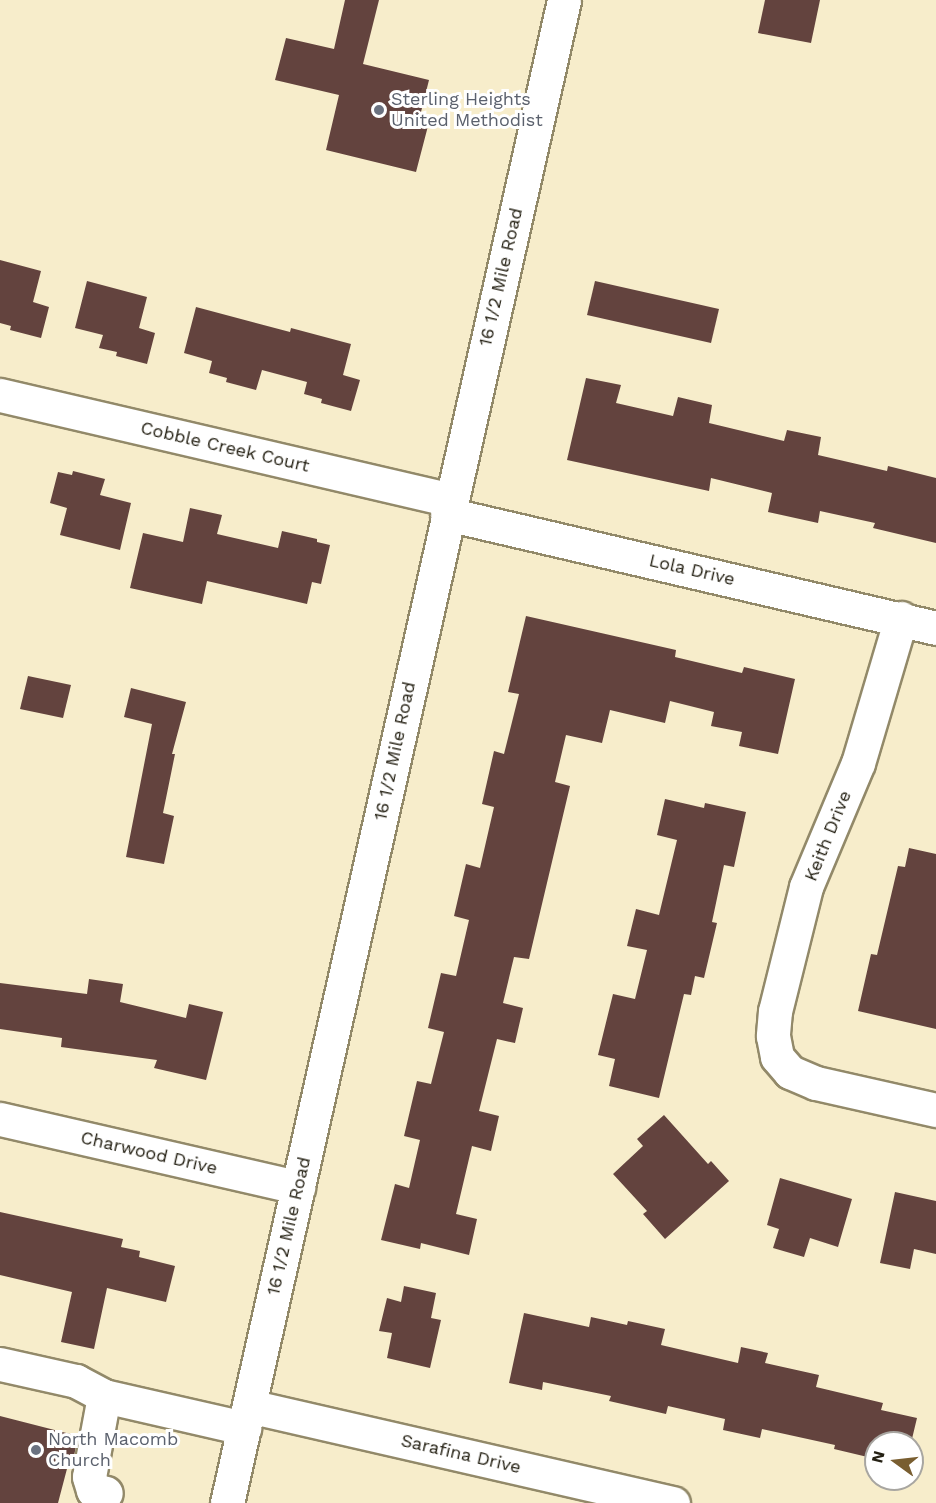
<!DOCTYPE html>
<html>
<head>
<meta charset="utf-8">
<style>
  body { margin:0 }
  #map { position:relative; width:936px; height:1503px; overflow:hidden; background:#f7edcb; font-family:"Work Sans",sans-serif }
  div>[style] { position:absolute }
  .building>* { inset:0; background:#63433e }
  .roads { filter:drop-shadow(2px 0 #928969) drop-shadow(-2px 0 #928969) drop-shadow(0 2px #928969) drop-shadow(0 -2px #928969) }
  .minor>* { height:33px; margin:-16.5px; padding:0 16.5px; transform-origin:16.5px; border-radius:16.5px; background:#fff }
  .dots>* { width:16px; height:16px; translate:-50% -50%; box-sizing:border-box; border:3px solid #fff; border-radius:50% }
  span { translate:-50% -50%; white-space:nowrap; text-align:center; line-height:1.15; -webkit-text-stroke:6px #fff; paint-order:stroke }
  .worship-label { font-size:18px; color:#5b616d }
  .left { translate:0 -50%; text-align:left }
  .street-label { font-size:18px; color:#252114 }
  .north { position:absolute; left:864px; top:1431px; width:60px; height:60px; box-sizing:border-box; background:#fff; border:2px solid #a8a6a1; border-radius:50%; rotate:285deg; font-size:16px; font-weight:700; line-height:24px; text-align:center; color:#252114 }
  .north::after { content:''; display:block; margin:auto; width:21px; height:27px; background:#795e30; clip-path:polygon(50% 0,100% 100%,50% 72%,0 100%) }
</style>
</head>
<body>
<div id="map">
  <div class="building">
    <div style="clip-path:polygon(345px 0,379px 0,363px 64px,429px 80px,418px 124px,428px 126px,416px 172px,326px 150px,339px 95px,275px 80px,286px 38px,334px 49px)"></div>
    <div style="clip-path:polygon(765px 0,820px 0,811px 43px,758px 33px)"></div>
    <div style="clip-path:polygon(0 260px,41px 271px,33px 302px,49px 307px,41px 338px,10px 330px,11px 326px,0 323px)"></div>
    <div style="clip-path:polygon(87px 281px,147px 297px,139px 328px,155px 333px,147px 364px,116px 356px,117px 352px,99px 348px,103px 335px,75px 328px)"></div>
    <div style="clip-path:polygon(595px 281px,719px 309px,711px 343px,587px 315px)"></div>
    <div style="clip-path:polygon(196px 307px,290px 332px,291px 328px,351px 344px,343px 375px,360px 380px,351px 411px,321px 403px,322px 399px,304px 394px,307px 382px,262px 370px,256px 390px,226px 382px,227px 378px,209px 373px,212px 361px,184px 353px)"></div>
    <div style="clip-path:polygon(586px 378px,621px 385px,616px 403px,673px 416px,678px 397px,712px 405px,709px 423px,784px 441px,787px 430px,821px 437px,818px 455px,887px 471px,888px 466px,936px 478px,936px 543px,873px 528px,875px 523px,820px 511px,818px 523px,768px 512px,772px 493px,711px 478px,709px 491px,567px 460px)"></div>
    <div style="clip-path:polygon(73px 471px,105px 479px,100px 495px,131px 503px,120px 550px,60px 535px,67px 508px,50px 503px,58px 472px,72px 475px)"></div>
    <div style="clip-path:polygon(190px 508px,222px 515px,217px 534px,278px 548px,282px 531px,317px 539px,317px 542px,330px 545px,321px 584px,312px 582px,307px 604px,207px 581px,202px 604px,130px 588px,143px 533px,183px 542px)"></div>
    <div style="clip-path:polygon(526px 616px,676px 650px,675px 657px,742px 673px,744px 667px,795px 679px,778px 754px,739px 746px,742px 732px,711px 726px,714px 712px,670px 701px,665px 723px,610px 710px,602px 743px,566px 735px,555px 782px,570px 786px,551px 866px,529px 959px,514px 957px,503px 1003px,523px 1008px,515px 1043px,497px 1039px,479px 1111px,499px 1116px,491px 1151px,472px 1146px,456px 1214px,477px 1219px,469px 1255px,421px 1243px,420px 1249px,381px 1240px,395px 1184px,409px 1188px,420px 1140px,404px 1136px,417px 1081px,431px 1084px,444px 1032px,428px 1028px,441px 973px,456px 976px,469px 920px,454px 916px,466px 864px,480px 868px,494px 807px,482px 804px,494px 751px,504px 754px,519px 694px,508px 692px)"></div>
    <div style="clip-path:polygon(28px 676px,71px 685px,63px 718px,20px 709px)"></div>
    <div style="clip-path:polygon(131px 688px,186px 702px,172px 754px,175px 754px,163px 813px,174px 816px,164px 864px,126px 857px,152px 724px,124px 717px)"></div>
    <div style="clip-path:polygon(665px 799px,704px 808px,705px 803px,746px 812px,734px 867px,724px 865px,712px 922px,717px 923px,704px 978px,695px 976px,691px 995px,684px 994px,659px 1098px,609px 1086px,615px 1059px,598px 1055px,613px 994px,635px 999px,647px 950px,627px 946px,636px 909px,659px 915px,677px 840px,657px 835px)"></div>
    <div style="clip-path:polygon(909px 848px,936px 854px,936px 1029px,858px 1011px,871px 954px,877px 955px,898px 866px,905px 867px)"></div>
    <div style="clip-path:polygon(89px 979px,123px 984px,120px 1002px,186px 1018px,189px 1004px,223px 1012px,206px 1080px,154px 1068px,157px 1060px,61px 1047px,62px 1038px,0 1029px,0 983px,87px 994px)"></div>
    <div style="clip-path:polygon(664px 1115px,708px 1164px,711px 1161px,729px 1181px,665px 1239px,643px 1214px,647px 1211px,613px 1174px,643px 1146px,637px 1139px)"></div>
    <div style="clip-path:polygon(780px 1178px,852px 1199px,838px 1247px,810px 1238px,804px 1257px,773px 1248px,779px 1229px,767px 1225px)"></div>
    <div style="clip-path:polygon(895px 1192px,936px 1201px,936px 1254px,914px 1249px,910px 1269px,880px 1263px)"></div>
    <div style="clip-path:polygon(0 1212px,123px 1239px,121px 1247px,140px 1251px,139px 1257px,175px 1266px,166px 1302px,107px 1288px,94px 1349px,61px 1342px,72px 1292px,0 1275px)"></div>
    <div style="clip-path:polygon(404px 1286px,436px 1293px,431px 1318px,441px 1320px,430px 1368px,387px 1358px,392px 1333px,379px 1331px,387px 1298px,401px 1302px)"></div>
    <div style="clip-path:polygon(524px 1313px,589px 1327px,591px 1317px,627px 1325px,628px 1321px,665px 1329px,661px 1345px,738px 1363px,741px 1347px,768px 1353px,765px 1363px,819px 1375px,816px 1387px,883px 1403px,881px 1410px,917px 1418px,911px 1443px,876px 1443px,876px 1459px,834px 1449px,835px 1445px,762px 1429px,760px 1438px,723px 1430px,725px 1419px,668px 1406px,666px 1414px,609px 1401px,611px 1396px,543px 1382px,542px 1390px,509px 1383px)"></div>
    <div style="clip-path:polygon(0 1416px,78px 1436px,72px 1466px,68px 1465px,58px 1503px,0 1503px)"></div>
  </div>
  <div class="roads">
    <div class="minor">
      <div style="left:0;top:395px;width:463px;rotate:13.1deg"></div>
      <div style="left:447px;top:514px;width:502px;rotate:13.12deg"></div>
      <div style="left:901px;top:618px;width:151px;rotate:106.5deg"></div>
      <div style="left:858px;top:763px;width:134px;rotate:112.8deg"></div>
      <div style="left:806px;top:887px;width:128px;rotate:104deg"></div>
      <div style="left:775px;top:1011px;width:25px;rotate:95deg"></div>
      <div style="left:773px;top:1036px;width:21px;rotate:79deg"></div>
      <div style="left:777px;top:1057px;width:20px;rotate:49deg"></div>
      <div style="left:790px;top:1072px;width:28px;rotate:23deg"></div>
      <div style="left:816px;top:1083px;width:123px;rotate:12.7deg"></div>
      <div style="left:0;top:1119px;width:306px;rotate:12.9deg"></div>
      <div style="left:0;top:1364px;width:78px;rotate:12.6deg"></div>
      <div style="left:76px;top:1381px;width:32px;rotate:28deg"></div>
      <div style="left:104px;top:1396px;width:144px;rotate:12.9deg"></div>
      <div style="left:104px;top:1396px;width:82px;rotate:100.5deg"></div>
      <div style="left:89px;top:1477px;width:14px;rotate:73deg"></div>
      <div style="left:93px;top:1490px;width:13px;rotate:13deg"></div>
      <div style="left:249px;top:1406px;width:435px;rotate:12.9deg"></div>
      <div style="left:227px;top:1503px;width:1540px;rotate:-77.36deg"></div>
    </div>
  </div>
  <div class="dots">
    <div style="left:379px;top:110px;background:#6b7280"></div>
    <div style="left:36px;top:1450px;background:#6b7280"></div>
  </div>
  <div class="worship-label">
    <span class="left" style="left:391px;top:110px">Sterling Heights<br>United Methodist</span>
    <span class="left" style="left:48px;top:1450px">North Macomb<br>Church</span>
  </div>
  <div class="street-label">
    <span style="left:501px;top:277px;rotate:-77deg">16 1/2 Mile Road</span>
    <span style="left:225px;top:447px;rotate:13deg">Cobble Creek Court</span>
    <span style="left:692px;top:570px;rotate:13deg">Lola Drive</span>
    <span style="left:395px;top:751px;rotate:-78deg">16 1/2 Mile Road</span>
    <span style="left:828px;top:836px;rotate:-68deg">Keith Drive</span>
    <span style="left:149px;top:1153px;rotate:13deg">Charwood Drive</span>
    <span style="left:289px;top:1226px;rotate:-77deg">16 1/2 Mile Road</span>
    <span style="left:461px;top:1454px;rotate:13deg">Sarafina Drive</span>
  </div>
  <div class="north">N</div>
</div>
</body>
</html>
